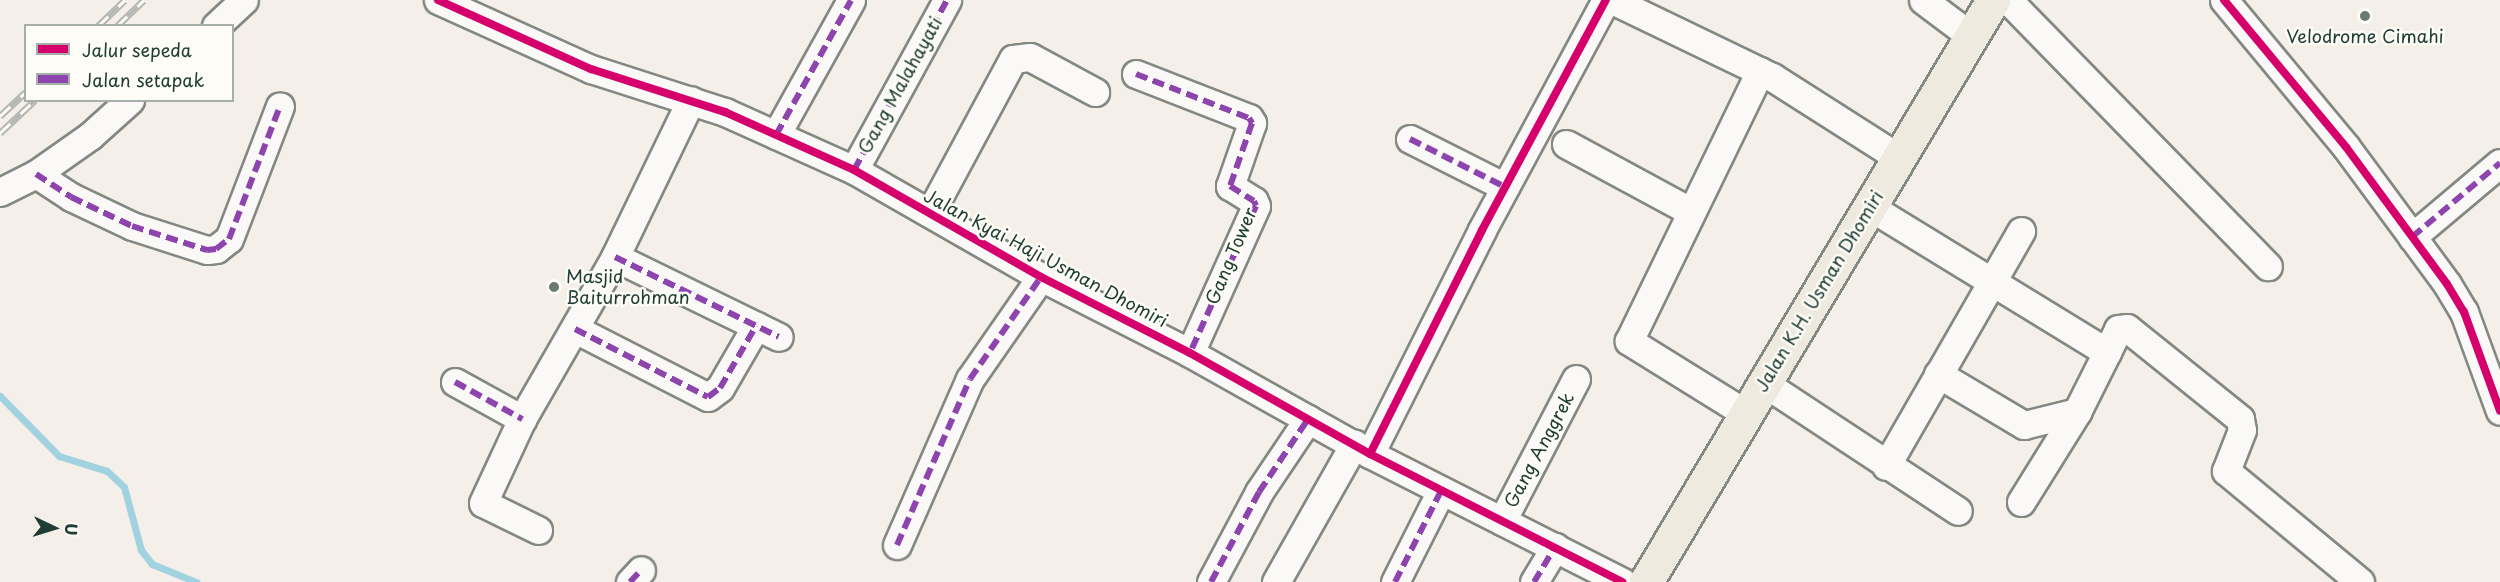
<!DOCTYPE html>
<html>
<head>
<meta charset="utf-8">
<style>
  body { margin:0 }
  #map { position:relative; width:2500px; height:582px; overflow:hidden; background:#f4efe9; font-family:"Playpen Sans",sans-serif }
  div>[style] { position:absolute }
  .stream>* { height:7px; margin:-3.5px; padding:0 3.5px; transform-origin:3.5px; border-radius:3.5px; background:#a0d3df }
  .roads { filter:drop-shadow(2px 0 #848883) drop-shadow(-2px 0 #848883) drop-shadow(0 2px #848883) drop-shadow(0 -2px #848883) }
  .minor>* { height:27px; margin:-13.5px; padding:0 13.5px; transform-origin:13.5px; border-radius:13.5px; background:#faf9f7 }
  .major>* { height:33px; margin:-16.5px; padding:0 16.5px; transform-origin:16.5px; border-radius:16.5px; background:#eeeae0 }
  .rail>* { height:7px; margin-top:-3.5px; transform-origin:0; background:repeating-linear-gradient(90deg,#fdfcf7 0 14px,#b3b6b3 0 28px); box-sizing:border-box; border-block:2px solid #b3b6b3 }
  .quiet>* { height:6px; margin-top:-3px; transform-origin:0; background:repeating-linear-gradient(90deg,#8e44ad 0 12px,transparent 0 18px) }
  .cycleway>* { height:8px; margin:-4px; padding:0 4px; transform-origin:4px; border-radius:4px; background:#d6006c }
  .dots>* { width:16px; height:16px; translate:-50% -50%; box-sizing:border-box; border:3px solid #fdfcf7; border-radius:50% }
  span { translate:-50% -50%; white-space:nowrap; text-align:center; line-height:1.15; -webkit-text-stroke:5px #fdfcf7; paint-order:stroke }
  .poi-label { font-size:18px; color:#1f3d34 }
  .left { translate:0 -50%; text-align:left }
  .street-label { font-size:18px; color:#1f3d34 }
  .legend { position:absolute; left:24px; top:24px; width:210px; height:78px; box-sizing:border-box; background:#fdfcf7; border:2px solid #a4b0a9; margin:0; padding:8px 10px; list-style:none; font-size:18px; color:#1f3d34 }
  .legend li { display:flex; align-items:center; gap:12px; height:30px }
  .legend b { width:30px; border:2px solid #a4b0a9 }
  .north { position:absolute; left:24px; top:498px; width:60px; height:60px; -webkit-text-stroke:4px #fdfcf7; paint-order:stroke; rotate:94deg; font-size:16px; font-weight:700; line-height:24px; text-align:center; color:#1f3d34 }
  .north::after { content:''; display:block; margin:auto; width:21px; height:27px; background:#1f3d34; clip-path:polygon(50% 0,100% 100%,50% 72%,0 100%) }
</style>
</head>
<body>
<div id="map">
  <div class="stream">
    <div style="left:0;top:396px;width:84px;rotate:45.5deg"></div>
    <div style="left:59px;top:456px;width:50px;rotate:17.4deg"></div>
    <div style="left:107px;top:471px;width:23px;rotate:43deg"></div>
    <div style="left:124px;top:487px;width:65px;rotate:74.9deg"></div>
    <div style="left:141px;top:550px;width:18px;rotate:52deg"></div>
    <div style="left:152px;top:564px;width:48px;rotate:22.2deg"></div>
  </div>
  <div class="roads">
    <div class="minor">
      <div style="left:438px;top:0;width:168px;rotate:24.3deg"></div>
      <div style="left:591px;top:69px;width:141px;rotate:17.8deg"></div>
      <div style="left:725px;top:112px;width:141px;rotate:24.2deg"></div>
      <div style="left:854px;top:170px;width:215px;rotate:29.8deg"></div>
      <div style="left:1041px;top:277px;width:167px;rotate:27deg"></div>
      <div style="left:1190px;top:353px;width:206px;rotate:29.3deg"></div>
      <div style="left:1370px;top:454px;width:283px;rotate:26.9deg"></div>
      <div style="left:1612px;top:0;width:178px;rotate:25.7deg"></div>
      <div style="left:1772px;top:77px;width:151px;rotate:32.5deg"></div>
      <div style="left:1923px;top:0;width:60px;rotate:36.9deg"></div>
      <div style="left:2008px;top:0;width:372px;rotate:45.7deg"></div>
      <div style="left:2224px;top:0;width:191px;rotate:50.3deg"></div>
      <div style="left:2346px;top:147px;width:170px;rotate:53.6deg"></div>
      <div style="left:2447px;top:284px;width:33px;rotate:59deg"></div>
      <div style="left:2464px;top:312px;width:105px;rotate:70deg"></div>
      <div style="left:216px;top:26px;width:38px;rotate:-43deg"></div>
      <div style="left:1136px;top:74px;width:121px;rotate:21.3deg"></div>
      <div style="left:1249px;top:118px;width:6px;rotate:59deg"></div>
      <div style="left:1252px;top:123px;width:67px;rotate:109.2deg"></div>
      <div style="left:1230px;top:186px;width:28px;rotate:32deg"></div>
      <div style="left:1254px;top:201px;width:5px;rotate:68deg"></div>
      <div style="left:1256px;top:206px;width:161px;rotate:114.2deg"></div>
      <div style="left:776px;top:135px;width:154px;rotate:-60.9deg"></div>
      <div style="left:1410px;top:139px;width:106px;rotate:26.8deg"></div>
      <div style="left:1566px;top:144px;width:141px;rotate:28.4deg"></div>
      <div style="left:854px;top:170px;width:194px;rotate:-61.3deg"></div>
      <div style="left:36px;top:174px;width:42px;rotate:33.3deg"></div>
      <div style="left:71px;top:197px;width:68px;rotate:25.4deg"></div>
      <div style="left:132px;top:226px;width:79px;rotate:17.7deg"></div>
      <div style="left:207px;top:250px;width:9px;rotate:-6deg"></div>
      <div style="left:216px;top:249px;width:16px;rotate:-38deg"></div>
      <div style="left:229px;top:239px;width:142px;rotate:-69deg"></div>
      <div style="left:0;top:192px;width:40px;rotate:-26.6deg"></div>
      <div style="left:36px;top:174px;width:66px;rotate:-35.1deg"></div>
      <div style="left:90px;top:136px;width:54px;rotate:-42deg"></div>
      <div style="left:1870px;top:207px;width:278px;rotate:31.5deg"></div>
      <div style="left:2107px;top:352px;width:67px;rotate:116.6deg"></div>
      <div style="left:2077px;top:412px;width:106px;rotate:121.9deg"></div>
      <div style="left:930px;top:213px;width:175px;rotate:-61.7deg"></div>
      <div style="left:1013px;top:59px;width:17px;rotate:-7deg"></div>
      <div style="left:1030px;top:57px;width:74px;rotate:28.3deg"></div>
      <div style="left:2412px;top:237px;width:115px;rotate:-40.1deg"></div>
      <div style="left:615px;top:257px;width:182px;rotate:26deg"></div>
      <div style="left:575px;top:329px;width:149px;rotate:27.1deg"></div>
      <div style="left:708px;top:397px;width:15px;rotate:-37deg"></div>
      <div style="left:720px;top:388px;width:72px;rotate:-59.9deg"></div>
      <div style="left:2107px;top:352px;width:25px;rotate:-64deg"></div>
      <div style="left:2118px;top:329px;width:9px;rotate:-6deg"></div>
      <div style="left:2127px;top:328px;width:145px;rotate:38.8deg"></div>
      <div style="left:2240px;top:419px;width:11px;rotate:80deg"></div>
      <div style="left:2242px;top:430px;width:44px;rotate:111.3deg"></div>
      <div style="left:2226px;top:471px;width:174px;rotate:39.6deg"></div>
      <div style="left:1938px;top:374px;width:100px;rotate:30.7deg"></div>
      <div style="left:2024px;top:425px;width:55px;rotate:-13.8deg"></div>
      <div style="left:455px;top:382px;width:77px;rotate:28.9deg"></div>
      <div style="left:1764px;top:383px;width:232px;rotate:33.4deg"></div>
      <div style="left:1745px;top:413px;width:137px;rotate:-148.2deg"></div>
      <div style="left:1629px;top:341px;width:300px;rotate:-64.1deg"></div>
      <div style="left:1370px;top:454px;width:250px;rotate:-63.4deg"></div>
      <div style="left:1482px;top:230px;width:261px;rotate:-61.7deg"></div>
      <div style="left:1886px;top:466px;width:271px;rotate:-60.1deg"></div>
      <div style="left:1502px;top:521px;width:160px;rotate:-62.5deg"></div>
      <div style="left:538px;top:530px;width:61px;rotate:-153.9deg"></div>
      <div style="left:483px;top:503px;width:93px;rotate:-65.1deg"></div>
      <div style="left:522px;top:419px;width:187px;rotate:-60.1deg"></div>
      <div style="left:615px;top:257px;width:174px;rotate:-64.2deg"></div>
      <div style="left:897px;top:545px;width:181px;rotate:-66.3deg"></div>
      <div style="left:970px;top:379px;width:124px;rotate:-55.2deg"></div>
      <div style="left:630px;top:582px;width:16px;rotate:-47deg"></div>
      <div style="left:1211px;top:582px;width:102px;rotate:-61.9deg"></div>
      <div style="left:1259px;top:492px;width:88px;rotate:-56.1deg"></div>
      <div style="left:1276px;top:582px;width:159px;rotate:-60.5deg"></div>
      <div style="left:1395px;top:582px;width:102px;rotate:-63.2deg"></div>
      <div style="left:1534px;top:582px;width:41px;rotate:-59deg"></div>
    </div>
    <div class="major">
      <div style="left:1646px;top:582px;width:678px;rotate:-59.2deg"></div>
    </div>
  </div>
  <div class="rail">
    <div style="left:98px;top:26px;width:37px;rotate:-44deg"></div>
    <div style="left:117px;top:26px;width:37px;rotate:-44deg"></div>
    <div style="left:0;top:116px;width:35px;rotate:-43deg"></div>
    <div style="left:0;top:133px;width:48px;rotate:-43.3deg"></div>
  </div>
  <div class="quiet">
    <div style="left:1136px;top:74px;width:121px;rotate:21.3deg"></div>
    <div style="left:1249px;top:118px;width:6px;rotate:59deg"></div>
    <div style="left:1252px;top:123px;width:67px;rotate:109.2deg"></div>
    <div style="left:1230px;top:186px;width:28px;rotate:32deg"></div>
    <div style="left:1254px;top:201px;width:5px;rotate:68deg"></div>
    <div style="left:1256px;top:206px;width:161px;rotate:114.2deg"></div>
    <div style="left:776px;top:135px;width:154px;rotate:-60.9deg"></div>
    <div style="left:1410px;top:139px;width:106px;rotate:26.8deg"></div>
    <div style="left:854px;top:170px;width:194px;rotate:-61.3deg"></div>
    <div style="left:36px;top:174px;width:42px;rotate:33.3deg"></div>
    <div style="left:71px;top:197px;width:68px;rotate:25.4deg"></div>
    <div style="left:132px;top:226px;width:79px;rotate:17.7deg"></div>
    <div style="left:207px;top:250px;width:9px;rotate:-6deg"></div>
    <div style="left:216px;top:249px;width:16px;rotate:-38deg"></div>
    <div style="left:229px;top:239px;width:142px;rotate:-69deg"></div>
    <div style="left:2412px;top:237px;width:115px;rotate:-40.1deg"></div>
    <div style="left:615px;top:257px;width:182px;rotate:26deg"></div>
    <div style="left:575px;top:329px;width:149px;rotate:27.1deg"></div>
    <div style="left:708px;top:397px;width:15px;rotate:-37deg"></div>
    <div style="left:720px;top:388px;width:72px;rotate:-59.9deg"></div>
    <div style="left:455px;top:382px;width:77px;rotate:28.9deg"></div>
    <div style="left:897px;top:545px;width:181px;rotate:-66.3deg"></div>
    <div style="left:970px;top:379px;width:124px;rotate:-55.2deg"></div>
    <div style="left:630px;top:582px;width:16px;rotate:-47deg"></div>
    <div style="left:1211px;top:582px;width:102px;rotate:-61.9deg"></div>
    <div style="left:1259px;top:492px;width:88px;rotate:-56.1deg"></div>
    <div style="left:1395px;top:582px;width:102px;rotate:-63.2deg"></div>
    <div style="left:1534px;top:582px;width:41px;rotate:-59deg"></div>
  </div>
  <div class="cycleway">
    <div style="left:438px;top:0;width:168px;rotate:24.3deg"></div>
    <div style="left:591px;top:69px;width:141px;rotate:17.8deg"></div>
    <div style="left:725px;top:112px;width:141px;rotate:24.2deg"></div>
    <div style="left:854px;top:170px;width:215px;rotate:29.8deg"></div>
    <div style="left:1041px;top:277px;width:167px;rotate:27deg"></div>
    <div style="left:1190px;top:353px;width:206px;rotate:29.3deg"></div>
    <div style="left:1370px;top:454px;width:283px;rotate:26.9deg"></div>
    <div style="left:2224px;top:0;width:191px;rotate:50.3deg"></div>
    <div style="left:2346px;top:147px;width:170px;rotate:53.6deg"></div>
    <div style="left:2447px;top:284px;width:33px;rotate:59deg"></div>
    <div style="left:2464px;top:312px;width:105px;rotate:70deg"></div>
    <div style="left:1370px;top:454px;width:250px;rotate:-63.4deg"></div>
    <div style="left:1482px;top:230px;width:261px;rotate:-61.7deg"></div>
  </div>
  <div class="dots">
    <div style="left:2365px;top:16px;background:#6a7b73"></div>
    <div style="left:554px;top:287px;background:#6a7b73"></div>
  </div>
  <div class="poi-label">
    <span style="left:2365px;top:36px">Velodrome Cimahi</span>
    <span class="left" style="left:566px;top:287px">Masjid<br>Baiturrohman</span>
  </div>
  <div class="street-label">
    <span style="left:900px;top:85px;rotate:-61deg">Gang Malahayati</span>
    <span style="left:1231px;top:256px;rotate:-67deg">Gang Tower</span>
    <span style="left:1046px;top:258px;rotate:28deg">Jalan Kyai Haji Usman Dhomiri</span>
    <span style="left:1819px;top:291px;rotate:-59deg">Jalan K.H. Usman Dhomiri</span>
    <span style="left:1539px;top:450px;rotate:-62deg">Gang Anggrek</span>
  </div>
  <ul class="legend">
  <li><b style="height:8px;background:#d6006c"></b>Jalur sepeda</li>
  <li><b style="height:8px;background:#8e44ad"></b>Jalan setapak</li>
  </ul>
  <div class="north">U</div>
</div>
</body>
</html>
